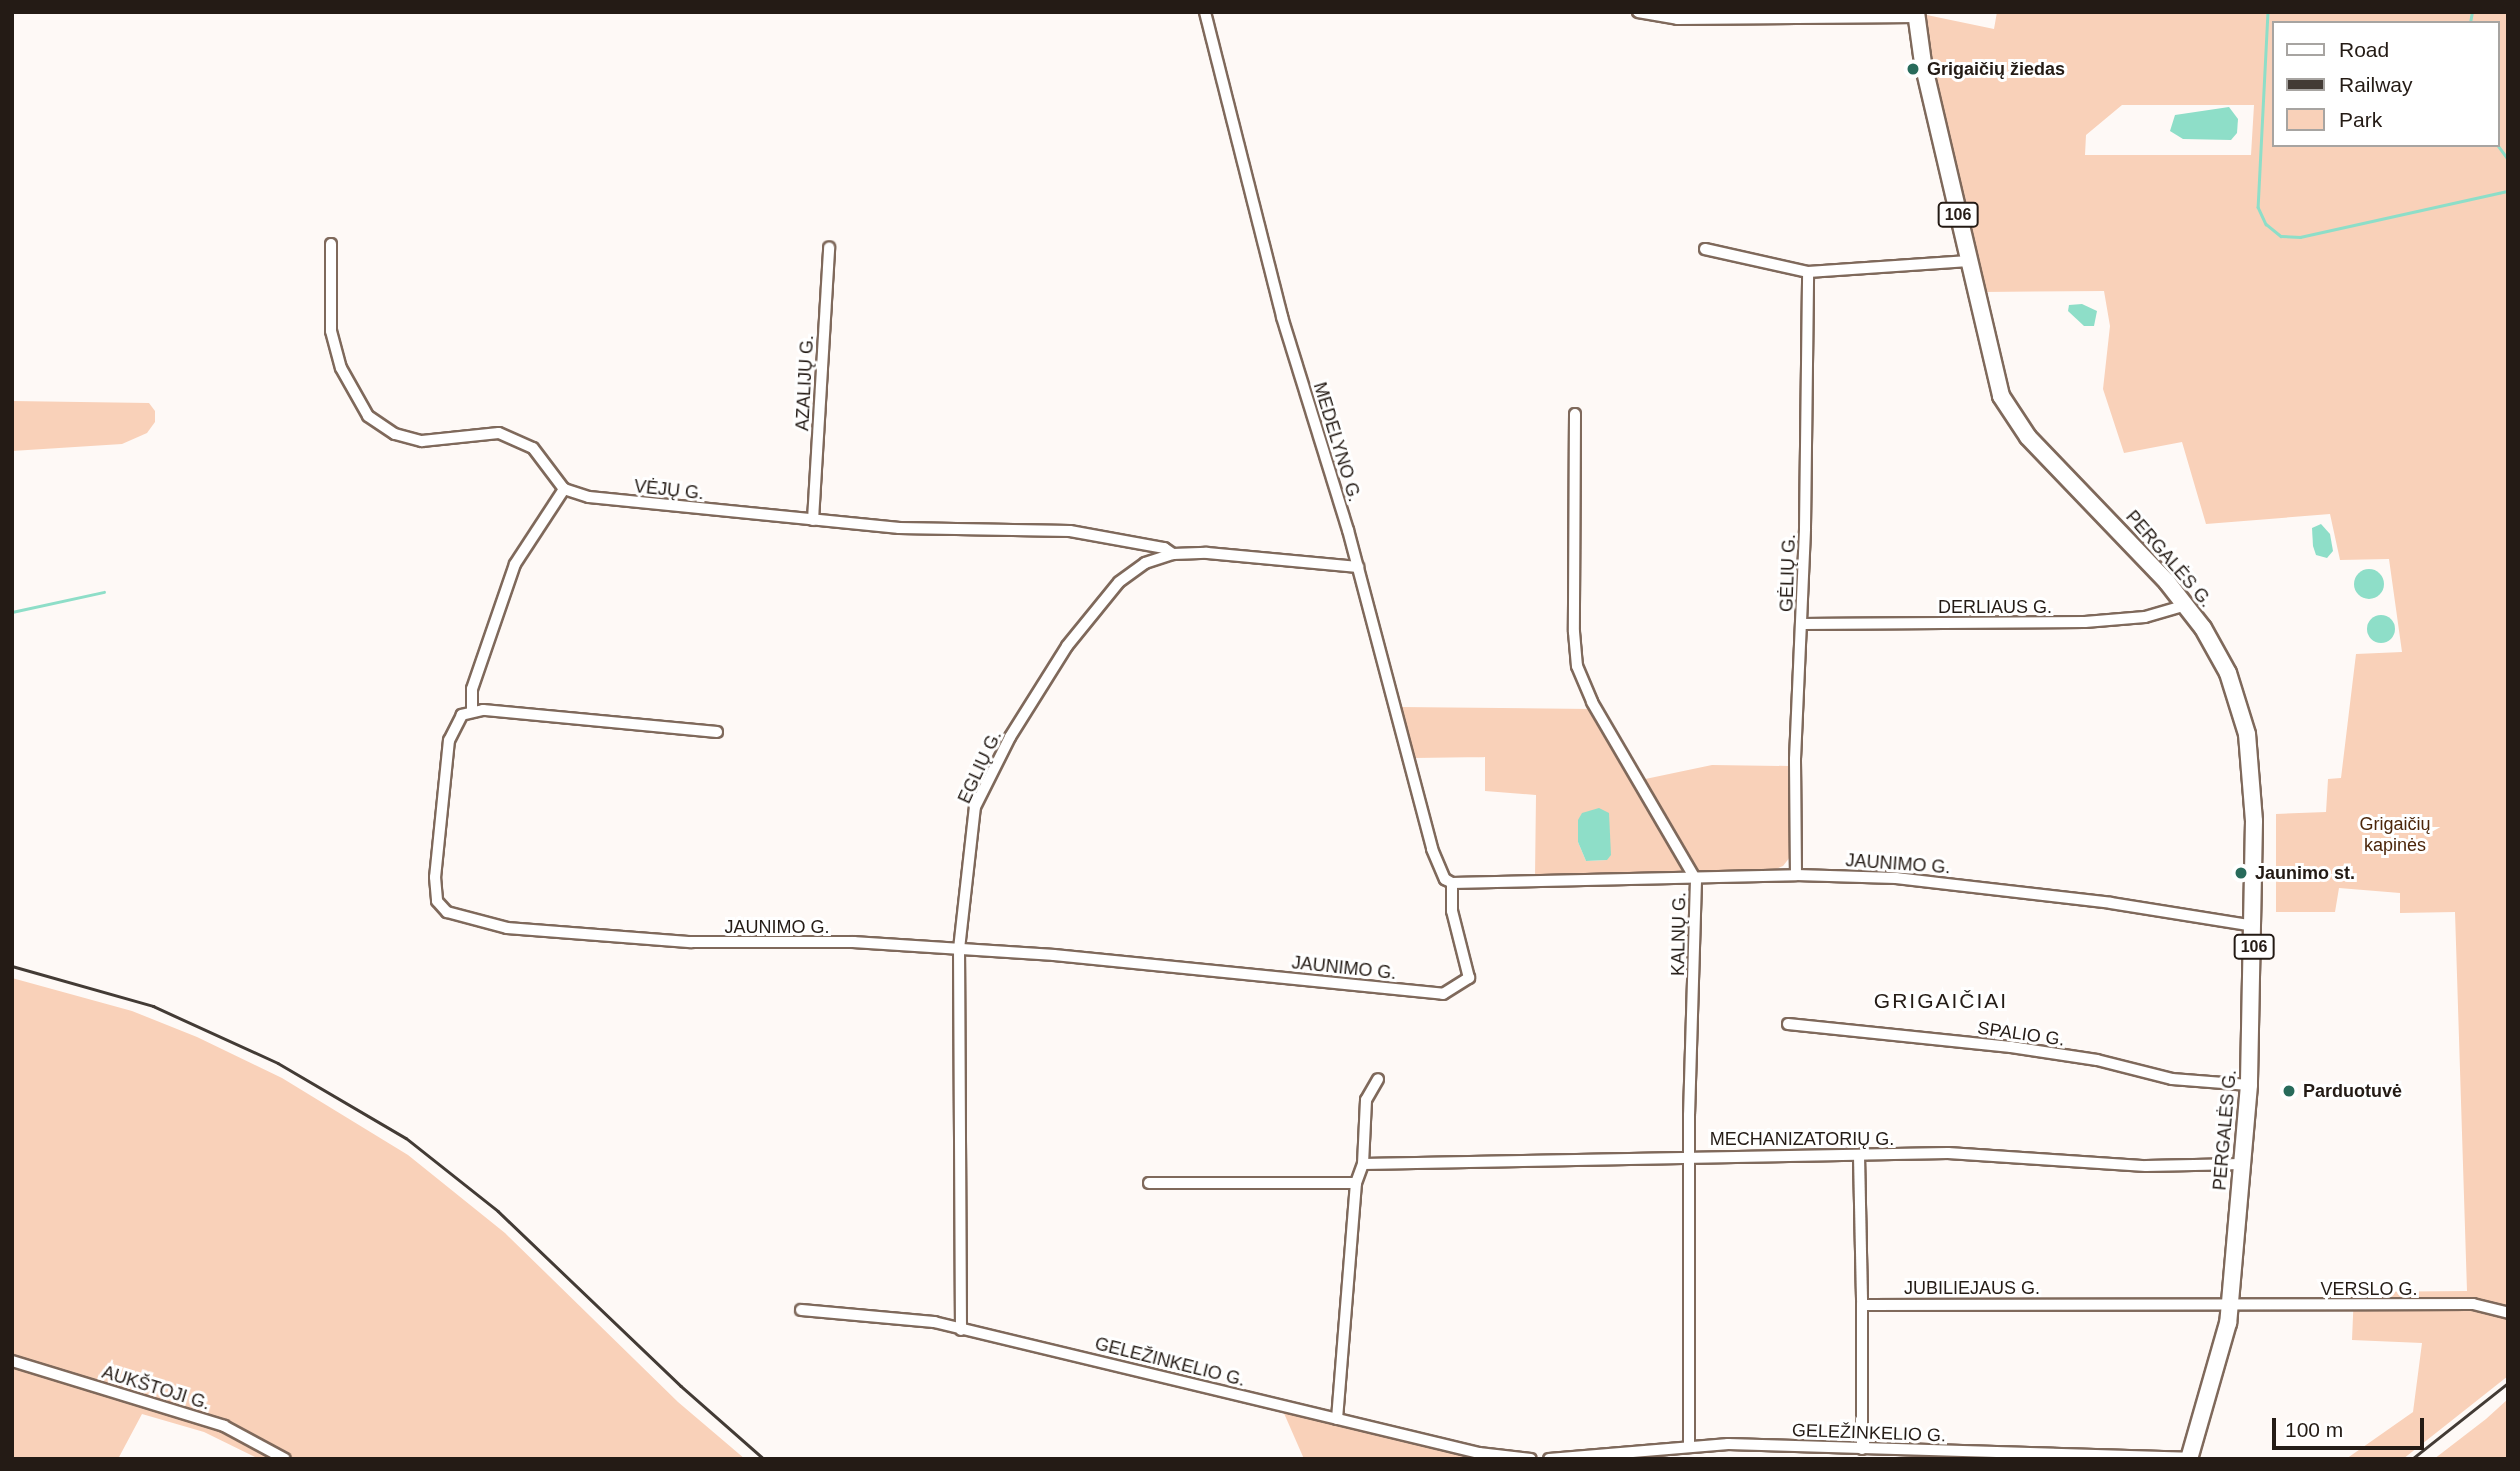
<!DOCTYPE html>
<html>
<head>
<meta charset="utf-8">
<style>
  body { margin:0 }
  #map { position:relative; width:2520px; height:1471px; overflow:hidden; background:#fef9f6; font-family:Helvetica,sans-serif }
  div>[style] { position:absolute }
  .green>* { inset:0; background:#f9d1b9 }
  .water>* { inset:0; background:#8edec8 }
  .round { border-radius:50% }
  .stream>* { height:2.5px; margin:-1.25px; padding:0 1.25px; transform-origin:1.25px; border-radius:1.25px; background:#8edec8 }
  .roads { filter:drop-shadow(2px 0 #7f695b) drop-shadow(-2px 0 #7f695b) drop-shadow(0 2px #7f695b) drop-shadow(0 -2px #7f695b) }
  .street>* { height:10px; margin:-5px; padding:0 5px; transform-origin:5px; border-radius:5px; background:#fff }
  .primary>* { height:16px; margin:-8px; padding:0 8px; transform-origin:8px; border-radius:8px; background:#fff }
  .rail>* { height:2.5px; margin:-1.25px; padding:0 1.25px; transform-origin:1.25px; border-radius:1.25px; background:#433b35 }
  .dots>* { width:19px; height:19px; translate:-50% -50%; box-sizing:border-box; border:4px solid #fff; border-radius:50% }
  span { translate:-50% -50%; white-space:nowrap; text-align:center; line-height:1.15; -webkit-text-stroke:6px #fff; paint-order:stroke }
  .shield-label span { padding:2px 5px; background:#fff; border:2px solid; border-radius:5px; -webkit-text-stroke-width:0 }
  .shield-label { font-size:16px; color:#241b15; font-weight:700 }
  .poi-label { font-size:18px; color:#241b15; font-weight:700 }
  .left { translate:0 -50%; text-align:left }
  .street-label { font-size:18px; color:#241b15 }
  .park-label { font-size:18px; color:#4c260a }
  .quarter-label { font-size:21px; color:#241b15; letter-spacing:2px }
  .frame { position:absolute; inset:0; border:14px solid #241b15; pointer-events:none }
  .legend { position:absolute; left:2272px; top:21px; width:228px; height:126px; box-sizing:border-box; background:#fff; border:2px solid #a7a4a1; margin:0; padding:9px 12px; list-style:none; font-size:21px; color:#241b15 }
  .legend li { display:flex; align-items:center; gap:14px; height:35px }
  .legend b { width:35px; border:2px solid #a7a4a1 }
  .scale { position:absolute; left:2272px; top:1418px; width:152px; height:32px; box-sizing:border-box; border:4px solid #241b15; border-top:0; padding-left:9px; font-size:21px; line-height:24px; white-space:nowrap; color:#241b15; -webkit-text-stroke:5px #fff; paint-order:stroke }
</style>
</head>
<body>
<div id="map">
  <div class="green">
    <div style="clip-path:polygon(evenodd,1997px 12px,2508px 12px,2508px 1376px,2403px 1459px,2346px 1459px,2413px 1412px,2422px 1343px,2352px 1340px,2354px 1292px,2467px 1291px,2455px 912px,2400px 913px,2400px 893px,2339px 888px,2335px 912px,2276px 912px,2276px 814px,2326px 812px,2328px 779px,2341px 778px,2356px 654px,2402px 652px,2389px 559px,2340px 560px,2330px 514px,2206px 524px,2182px 442px,2124px 453px,2103px 389px,2110px 326px,2104px 291px,1982px 292px,1922px 14px,1994px 29px,1997px 12px,2273px 23px,2497px 23px,2497px 145px,2273px 145px,2273px 23px,1997px 12px,2122px 105px,2254px 105px,2251px 155px,2085px 155px,2086px 135px,2122px 105px)"></div>
    <div style="clip-path:polygon(12px 401px,149px 403px,155px 411px,155px 422px,147px 433px,122px 444px,12px 451px)"></div>
    <div style="clip-path:polygon(evenodd,1400px 707px,1591px 709px,1631px 782px,1712px 765px,1789px 766px,1790px 857px,1783px 866px,1771px 871px,1535px 876px,1536px 795px,1485px 791px,1485px 757px,1414px 758px,1400px 707px,1578px 820px,1607px 860px,1586px 861px,1578px 842px,1578px 820px)"></div>
    <div style="clip-path:polygon(12px 978px,132px 1011px,197px 1037px,282px 1078px,408px 1155px,505px 1233px,678px 1402px,745px 1459px,292px 1459px,259px 1437px,209px 1415px,12px 1356px)"></div>
    <div style="clip-path:polygon(12px 1367px,213px 1428px,272px 1459px,259px 1459px,204px 1432px,142px 1414px,118px 1459px,12px 1459px)"></div>
    <div style="clip-path:polygon(2508px 1399px,2508px 1459px,2434px 1459px,2486px 1419px)"></div>
    <div style="clip-path:polygon(1283px 1411px,1495px 1459px,1304px 1459px)"></div>
  </div>
  <div class="water">
    <div style="clip-path:polygon(2229px 107px,2238px 119px,2237px 133px,2231px 140px,2183px 139px,2170px 131px,2175px 115px)"></div>
    <div style="clip-path:polygon(2082px 304px,2097px 311px,2094px 326px,2084px 326px,2068px 311px,2069px 305px)"></div>
    <div style="clip-path:polygon(2321px 524px,2330px 534px,2333px 551px,2327px 558px,2316px 555px,2313px 546px,2312px 528px)"></div>
    <div class="round" style="left:2354px;top:569px;width:30px;height:30px"></div>
    <div class="round" style="left:2367px;top:615px;width:28px;height:28px"></div>
    <div style="clip-path:polygon(1599px 808px,1609px 813px,1611px 855px,1607px 860px,1586px 861px,1578px 842px,1578px 820px,1582px 813px)"></div>
  </div>
  <div class="stream">
    <div style="left:2268px;top:12px;width:195px;rotate:92.9deg"></div>
    <div style="left:2258px;top:207px;width:19px;rotate:65deg"></div>
    <div style="left:2266px;top:224px;width:19px;rotate:39deg"></div>
    <div style="left:2281px;top:236px;width:19px;rotate:3deg"></div>
    <div style="left:2300px;top:237px;width:213px;rotate:-12.5deg"></div>
    <div style="left:2470px;top:23px;width:11px;rotate:-80deg"></div>
    <div style="left:2497px;top:144px;width:19px;rotate:54deg"></div>
    <div style="left:12px;top:612px;width:94px;rotate:-12.3deg"></div>
  </div>
  <div class="roads">
    <div class="street">
      <div style="left:1205px;top:12px;width:315px;rotate:75.8deg"></div>
      <div style="left:1282px;top:317px;width:223px;rotate:72.8deg"></div>
      <div style="left:1348px;top:530px;width:330px;rotate:75.2deg"></div>
      <div style="left:1432px;top:849px;width:33px;rotate:67deg"></div>
      <div style="left:1445px;top:879px;width:8px;rotate:30deg"></div>
      <div style="left:1452px;top:883px;width:344px;rotate:-1.3deg"></div>
      <div style="left:1796px;top:875px;width:100px;rotate:1.7deg"></div>
      <div style="left:1896px;top:878px;width:216px;rotate:6.6deg"></div>
      <div style="left:2111px;top:903px;width:145px;rotate:9.1deg"></div>
      <div style="left:1638px;top:12px;width:40px;rotate:10deg"></div>
      <div style="left:1677px;top:19px;width:239px;rotate:-0.5deg"></div>
      <div style="left:331px;top:244px;width:87px;rotate:90deg"></div>
      <div style="left:331px;top:331px;width:38px;rotate:75deg"></div>
      <div style="left:341px;top:368px;width:55px;rotate:60.6deg"></div>
      <div style="left:368px;top:416px;width:32px;rotate:34deg"></div>
      <div style="left:395px;top:434px;width:28px;rotate:15deg"></div>
      <div style="left:422px;top:441px;width:77px;rotate:-5.9deg"></div>
      <div style="left:499px;top:433px;width:37px;rotate:24deg"></div>
      <div style="left:533px;top:448px;width:51px;rotate:52.9deg"></div>
      <div style="left:564px;top:489px;width:26px;rotate:18deg"></div>
      <div style="left:589px;top:497px;width:312px;rotate:5.7deg"></div>
      <div style="left:899px;top:528px;width:171px;rotate:1deg"></div>
      <div style="left:1070px;top:531px;width:96px;rotate:10.3deg"></div>
      <div style="left:1164px;top:548px;width:11px;rotate:34deg"></div>
      <div style="left:1705px;top:249px;width:106px;rotate:12.6deg"></div>
      <div style="left:1808px;top:272px;width:161px;rotate:-3.9deg"></div>
      <div style="left:1575px;top:414px;width:218px;rotate:90.3deg"></div>
      <div style="left:1574px;top:632px;width:34px;rotate:85deg"></div>
      <div style="left:1577px;top:666px;width:39px;rotate:67deg"></div>
      <div style="left:1592px;top:702px;width:206px;rotate:59.7deg"></div>
      <div style="left:1696px;top:880px;width:235px;rotate:91.7deg"></div>
      <div style="left:1689px;top:1115px;width:329px;rotate:90deg"></div>
      <div style="left:813px;top:520px;width:273px;rotate:-86.6deg"></div>
      <div style="left:1802px;top:624px;width:283px;rotate:-0.4deg"></div>
      <div style="left:2085px;top:622px;width:60px;rotate:-4.8deg"></div>
      <div style="left:2145px;top:617px;width:43px;rotate:-16.3deg"></div>
      <div style="left:472px;top:710px;width:21px;rotate:-90deg"></div>
      <div style="left:472px;top:689px;width:132px;rotate:-71deg"></div>
      <div style="left:515px;top:564px;width:90px;rotate:-56.8deg"></div>
      <div style="left:717px;top:732px;width:235px;rotate:-174.6deg"></div>
      <div style="left:483px;top:710px;width:22px;rotate:167deg"></div>
      <div style="left:462px;top:715px;width:28px;rotate:117deg"></div>
      <div style="left:449px;top:740px;width:138px;rotate:95.8deg"></div>
      <div style="left:435px;top:877px;width:24px;rotate:85deg"></div>
      <div style="left:437px;top:901px;width:15px;rotate:48deg"></div>
      <div style="left:447px;top:912px;width:62px;rotate:14.9deg"></div>
      <div style="left:507px;top:928px;width:185px;rotate:4.4deg"></div>
      <div style="left:691px;top:942px;width:163px"></div>
      <div style="left:854px;top:942px;width:200px;rotate:3.7deg"></div>
      <div style="left:1054px;top:955px;width:391px;rotate:5.7deg"></div>
      <div style="left:1443px;top:994px;width:31px;rotate:-32deg"></div>
      <div style="left:1469px;top:978px;width:69px;rotate:-104.2deg"></div>
      <div style="left:1452px;top:911px;width:28px;rotate:-90deg"></div>
      <div style="left:1796px;top:875px;width:116px;rotate:-90.5deg"></div>
      <div style="left:1795px;top:759px;width:231px;rotate:-87.5deg"></div>
      <div style="left:1805px;top:528px;width:256px;rotate:-89.3deg"></div>
      <div style="left:1788px;top:1024px;width:224px;rotate:5.9deg"></div>
      <div style="left:2011px;top:1047px;width:87px;rotate:8.6deg"></div>
      <div style="left:2097px;top:1060px;width:77px;rotate:14.2deg"></div>
      <div style="left:2172px;top:1079px;width:77px;rotate:4.5deg"></div>
      <div style="left:1859px;top:1156px;width:149px;rotate:88.8deg"></div>
      <div style="left:1862px;top:1305px;width:611px;rotate:-0.09deg"></div>
      <div style="left:2473px;top:1304px;width:36px;rotate:14deg"></div>
      <div style="left:1363px;top:1164px;width:585px;rotate:-1.08deg"></div>
      <div style="left:1948px;top:1153px;width:198px;rotate:3.8deg"></div>
      <div style="left:2146px;top:1166px;width:96px;rotate:-1.2deg"></div>
      <div style="left:1149px;top:1183px;width:207px"></div>
      <div style="left:801px;top:1310px;width:134px;rotate:5.2deg"></div>
      <div style="left:934px;top:1322px;width:561px;rotate:13.52deg"></div>
      <div style="left:1479px;top:1453px;width:52px;rotate:6.6deg"></div>
      <div style="left:961px;top:1330px;width:381px;rotate:-90.3deg"></div>
      <div style="left:959px;top:949px;width:143px;rotate:-83.6deg"></div>
      <div style="left:975px;top:807px;width:78px;rotate:-63.4deg"></div>
      <div style="left:1010px;top:737px;width:107px;rotate:-57.9deg"></div>
      <div style="left:1067px;top:646px;width:82px;rotate:-50.9deg"></div>
      <div style="left:1119px;top:582px;width:32px;rotate:-36deg"></div>
      <div style="left:1145px;top:563px;width:29px;rotate:-18deg"></div>
      <div style="left:1173px;top:554px;width:34px;rotate:-2deg"></div>
      <div style="left:1207px;top:553px;width:152px;rotate:5.3deg"></div>
      <div style="left:12px;top:1361px;width:222px;rotate:17deg"></div>
      <div style="left:224px;top:1426px;width:69px;rotate:28.4deg"></div>
      <div style="left:1337px;top:1419px;width:237px;rotate:-85.4deg"></div>
      <div style="left:1356px;top:1183px;width:20px;rotate:-70deg"></div>
      <div style="left:1363px;top:1164px;width:64px;rotate:-87.3deg"></div>
      <div style="left:1366px;top:1100px;width:24px;rotate:-60deg"></div>
      <div style="left:1862px;top:1449px;width:144px;rotate:-90deg"></div>
      <div style="left:1549px;top:1459px;width:180px;rotate:-4.8deg"></div>
      <div style="left:1728px;top:1444px;width:461px;rotate:1.7deg"></div>
    </div>
    <div class="primary">
      <div style="left:1916px;top:12px;width:51px;rotate:82.2deg"></div>
      <div style="left:1923px;top:63px;width:342px;rotate:76.8deg"></div>
      <div style="left:2001px;top:396px;width:49px;rotate:56.6deg"></div>
      <div style="left:2028px;top:437px;width:201px;rotate:46.2deg"></div>
      <div style="left:2167px;top:582px;width:58px;rotate:52deg"></div>
      <div style="left:2203px;top:628px;width:51px;rotate:60.9deg"></div>
      <div style="left:2228px;top:673px;width:64px;rotate:72.7deg"></div>
      <div style="left:2247px;top:734px;width:87px;rotate:85.4deg"></div>
      <div style="left:2254px;top:821px;width:264px;rotate:91.1deg"></div>
      <div style="left:2249px;top:1085px;width:239px;rotate:95deg"></div>
      <div style="left:2228px;top:1323px;width:141px;rotate:106deg"></div>
    </div>
  </div>
  <div class="rail">
    <div style="left:12px;top:966px;width:147px;rotate:15.8deg"></div>
    <div style="left:153px;top:1006px;width:137px;rotate:24.5deg"></div>
    <div style="left:278px;top:1063px;width:148px;rotate:30.4deg"></div>
    <div style="left:406px;top:1138px;width:117px;rotate:38.4deg"></div>
    <div style="left:498px;top:1211px;width:253px;rotate:43.7deg"></div>
    <div style="left:681px;top:1386px;width:111px;rotate:41.3deg"></div>
    <div style="left:2412px;top:1459px;width:122px;rotate:-38.4deg"></div>
  </div>
  <div class="dots">
    <div style="left:1913px;top:69px;background:#286b5b"></div>
    <div style="left:2241px;top:873px;background:#286b5b"></div>
    <div style="left:2289px;top:1091px;background:#286b5b"></div>
  </div>
  <div class="shield-label">
    <span style="left:1958px;top:215px">106</span>
    <span style="left:2254px;top:947px">106</span>
  </div>
  <div class="poi-label">
    <span class="left" style="left:1927px;top:69px">Grigaičių žiedas</span>
    <span class="left" style="left:2255px;top:873px">Jaunimo st.</span>
    <span class="left" style="left:2303px;top:1091px">Parduotuvė</span>
  </div>
  <div class="street-label">
    <span style="left:805px;top:383px;rotate:-87deg">AZALIJŲ G.</span>
    <span style="left:1337px;top:442px;rotate:73deg">MEDELYNO G.</span>
    <span style="left:669px;top:490px;rotate:6deg">VĖJŲ G.</span>
    <span style="left:2169px;top:559px;rotate:49deg">PERGALĖS G.</span>
    <span style="left:1788px;top:573px;rotate:-88deg">GĖLIŲ G.</span>
    <span style="left:1995px;top:607px">DERLIAUS G.</span>
    <span style="left:980px;top:767px;rotate:-65deg">EGLIŲ G.</span>
    <span style="left:1898px;top:864px;rotate:4deg">JAUNIMO G.</span>
    <span style="left:777px;top:927px">JAUNIMO G.</span>
    <span style="left:1679px;top:934px;rotate:-89deg">KALNŲ G.</span>
    <span style="left:1344px;top:968px;rotate:6deg">JAUNIMO G.</span>
    <span style="left:2021px;top:1034px;rotate:8deg">SPALIO G.</span>
    <span style="left:2225px;top:1130px;rotate:-85deg">PERGALĖS G.</span>
    <span style="left:1802px;top:1139px">MECHANIZATORIŲ G.</span>
    <span style="left:1972px;top:1288px">JUBILIEJAUS G.</span>
    <span style="left:2369px;top:1289px">VERSLO G.</span>
    <span style="left:1170px;top:1362px;rotate:14deg">GELEŽINKELIO G.</span>
    <span style="left:156px;top:1388px;rotate:17deg">AUKŠTOJI G.</span>
    <span style="left:1869px;top:1433px;rotate:2deg">GELEŽINKELIO G.</span>
  </div>
  <div class="park-label">
    <span style="left:2395px;top:835px">Grigaičių<br>kapinės</span>
  </div>
  <div class="quarter-label">
    <span style="left:1941px;top:1001px">GRIGAIČIAI</span>
  </div>
  <div class="frame"></div>
  <ul class="legend">
  <li><b style="height:9px;background:#fff"></b>Road</li>
  <li><b style="height:9px;background:#433b35"></b>Railway</li>
  <li><b style="height:19px;background:#f9d1b9"></b>Park</li>
  </ul>
  <div class="scale">100 m</div>
</div>
</body>
</html>
